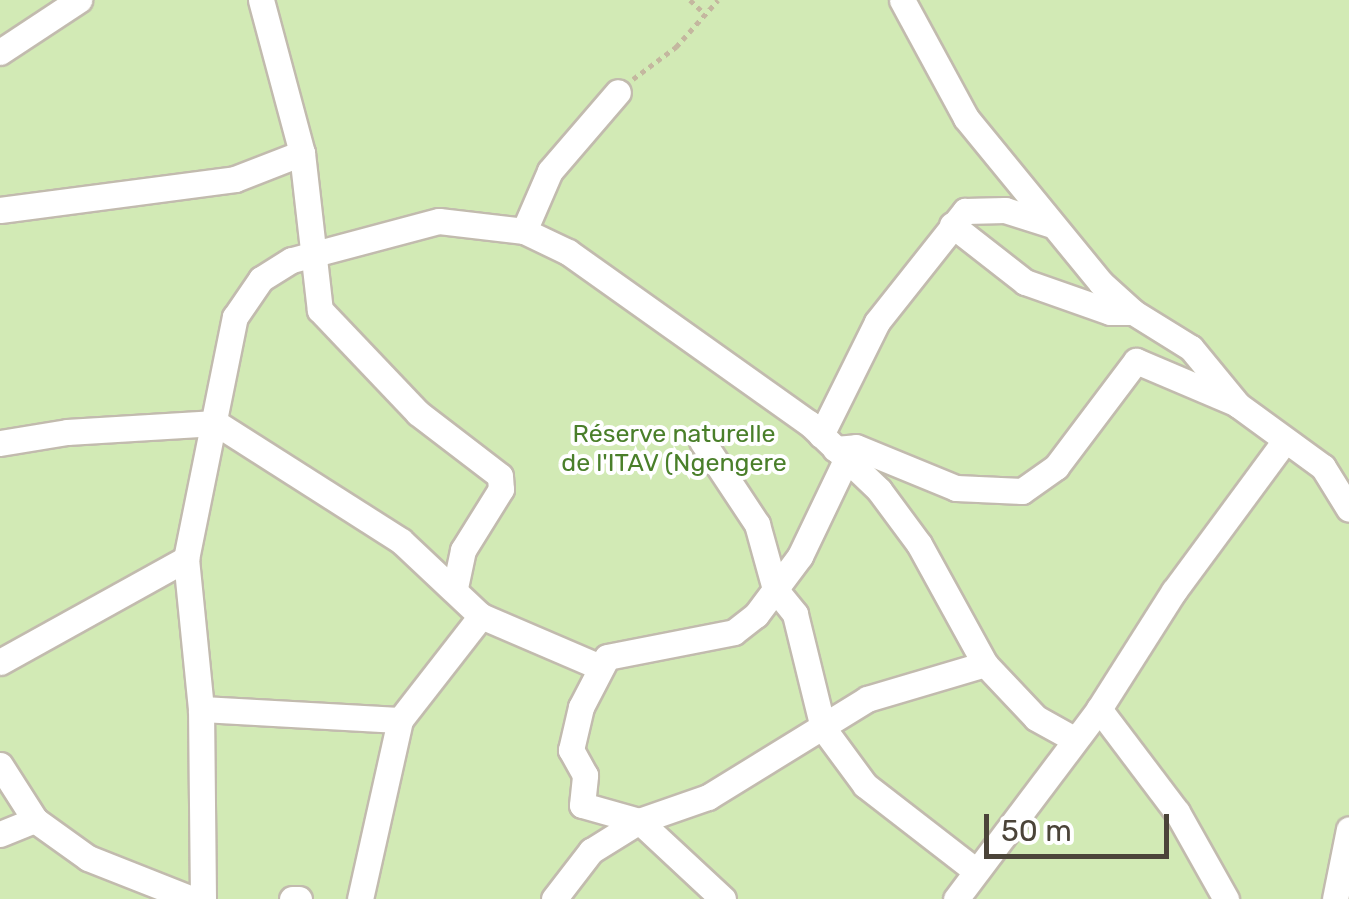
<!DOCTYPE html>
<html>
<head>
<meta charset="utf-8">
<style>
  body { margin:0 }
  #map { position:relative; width:1349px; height:899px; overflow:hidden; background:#f6f3ec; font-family:Rubik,sans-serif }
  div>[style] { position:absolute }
  .green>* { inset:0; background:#d2eab5 }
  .path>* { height:5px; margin-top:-2.5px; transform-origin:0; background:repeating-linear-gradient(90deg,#c4b79f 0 5px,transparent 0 10px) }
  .roads { filter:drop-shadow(2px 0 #c2bbae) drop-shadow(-2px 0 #c2bbae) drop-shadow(0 2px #c2bbae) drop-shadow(0 -2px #c2bbae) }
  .minor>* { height:25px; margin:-12.5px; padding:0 12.5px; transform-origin:12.5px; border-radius:12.5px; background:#fff }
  span { translate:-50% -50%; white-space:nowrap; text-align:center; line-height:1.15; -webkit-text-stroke:8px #fff; paint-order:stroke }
  .park-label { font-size:25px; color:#4a7f2a }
  .scale { position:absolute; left:984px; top:814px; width:185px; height:45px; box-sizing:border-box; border:5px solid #4b4439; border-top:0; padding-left:12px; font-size:30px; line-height:35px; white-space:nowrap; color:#4b4439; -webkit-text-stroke:8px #fff; paint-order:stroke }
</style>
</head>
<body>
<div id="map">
  <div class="green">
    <div style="clip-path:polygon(0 0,1349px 0,1349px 899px,0 899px)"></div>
  </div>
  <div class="path">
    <div style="left:690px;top:0;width:18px;rotate:43deg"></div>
    <div style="left:633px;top:79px;width:54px;rotate:-36.7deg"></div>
    <div style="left:676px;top:47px;width:63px;rotate:-48.2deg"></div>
  </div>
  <div class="roads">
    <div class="minor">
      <div style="left:261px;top:0;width:158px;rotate:75deg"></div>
      <div style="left:302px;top:153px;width:158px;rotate:83.5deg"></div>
      <div style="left:320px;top:310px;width:142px;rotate:46.4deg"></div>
      <div style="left:418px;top:413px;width:103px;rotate:37.5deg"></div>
      <div style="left:500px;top:476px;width:13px;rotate:86deg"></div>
      <div style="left:501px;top:489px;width:72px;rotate:121.9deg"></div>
      <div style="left:463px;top:550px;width:39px;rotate:102deg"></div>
      <div style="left:902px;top:0;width:134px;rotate:61.5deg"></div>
      <div style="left:966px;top:118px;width:213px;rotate:50.7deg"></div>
      <div style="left:1101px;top:283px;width:43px;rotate:42.2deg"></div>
      <div style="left:1133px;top:312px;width:68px;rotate:31.8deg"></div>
      <div style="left:1191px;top:348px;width:74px;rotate:50.5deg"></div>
      <div style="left:1238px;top:405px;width:105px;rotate:36.1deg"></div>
      <div style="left:1323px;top:467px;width:49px;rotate:58.2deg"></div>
      <div style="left:0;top:52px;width:95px;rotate:-33.4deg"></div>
      <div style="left:0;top:210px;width:237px;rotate:-7.5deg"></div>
      <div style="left:235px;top:179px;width:72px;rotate:-21.2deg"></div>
      <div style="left:952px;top:225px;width:93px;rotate:38deg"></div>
      <div style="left:1025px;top:282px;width:90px;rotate:19.4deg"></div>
      <div style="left:1110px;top:312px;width:23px"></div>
      <div style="left:524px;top:231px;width:65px;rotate:-66.6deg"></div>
      <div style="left:550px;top:171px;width:104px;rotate:-49.3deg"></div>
      <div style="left:821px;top:435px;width:126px;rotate:-63.6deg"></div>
      <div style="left:877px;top:322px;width:142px;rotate:-51.6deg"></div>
      <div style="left:965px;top:211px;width:40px;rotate:-1.4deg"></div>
      <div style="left:1005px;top:210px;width:49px;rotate:17.7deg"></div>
      <div style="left:702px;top:441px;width:100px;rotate:56.5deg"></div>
      <div style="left:757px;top:524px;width:67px;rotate:74.5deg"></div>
      <div style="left:775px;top:589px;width:32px;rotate:51deg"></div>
      <div style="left:795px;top:614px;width:117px;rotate:76.2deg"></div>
      <div style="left:823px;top:728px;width:71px;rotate:53.6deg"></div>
      <div style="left:865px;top:785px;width:140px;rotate:37.8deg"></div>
      <div style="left:0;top:443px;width:68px;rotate:-9.3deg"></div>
      <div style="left:67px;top:432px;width:149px;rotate:-3.5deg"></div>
      <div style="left:216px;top:423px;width:219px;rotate:32.5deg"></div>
      <div style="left:401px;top:541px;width:110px;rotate:43.2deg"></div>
      <div style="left:481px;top:616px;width:129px;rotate:23.2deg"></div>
      <div style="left:835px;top:449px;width:21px;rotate:-5deg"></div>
      <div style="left:856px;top:447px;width:108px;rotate:22.3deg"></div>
      <div style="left:956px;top:488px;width:66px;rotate:2.6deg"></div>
      <div style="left:1022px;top:491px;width:42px;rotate:-35.2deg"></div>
      <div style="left:1056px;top:467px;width:133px;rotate:-53deg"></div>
      <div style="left:1136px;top:361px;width:108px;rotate:23deg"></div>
      <div style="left:0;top:662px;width:213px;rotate:-29deg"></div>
      <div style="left:201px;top:709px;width:199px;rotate:3.2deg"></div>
      <div style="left:1099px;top:709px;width:129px;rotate:52.9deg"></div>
      <div style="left:1177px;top:812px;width:100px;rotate:60.6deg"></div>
      <div style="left:0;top:765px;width:65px;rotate:57.5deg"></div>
      <div style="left:35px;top:820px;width:65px;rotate:35.6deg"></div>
      <div style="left:88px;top:858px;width:112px;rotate:21.5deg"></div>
      <div style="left:0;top:834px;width:38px;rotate:-22deg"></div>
      <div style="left:203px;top:899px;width:190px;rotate:-90.6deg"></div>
      <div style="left:201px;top:709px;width:151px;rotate:-95.7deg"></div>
      <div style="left:186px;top:559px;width:247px;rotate:-78.6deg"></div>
      <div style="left:235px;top:317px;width:46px;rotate:-55.6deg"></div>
      <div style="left:261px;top:279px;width:36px;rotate:-32deg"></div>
      <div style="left:292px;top:260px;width:152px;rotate:-14.9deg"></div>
      <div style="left:439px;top:221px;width:86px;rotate:6.7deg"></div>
      <div style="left:524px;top:231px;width:49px;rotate:25.5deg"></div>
      <div style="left:568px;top:252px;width:296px;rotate:35.4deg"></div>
      <div style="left:809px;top:423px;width:97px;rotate:43.7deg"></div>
      <div style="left:879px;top:490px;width:67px;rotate:53.5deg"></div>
      <div style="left:919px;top:544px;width:137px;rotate:61.2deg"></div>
      <div style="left:985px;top:664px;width:74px;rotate:46.6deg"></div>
      <div style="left:1036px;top:718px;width:41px;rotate:29.1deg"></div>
      <div style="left:292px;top:899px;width:7px"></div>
      <div style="left:360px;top:899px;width:183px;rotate:-77.4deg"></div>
      <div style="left:400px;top:720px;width:132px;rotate:-52.1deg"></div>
      <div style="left:554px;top:899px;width:61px;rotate:-52.4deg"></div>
      <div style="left:591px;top:851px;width:57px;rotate:-32deg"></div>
      <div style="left:639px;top:821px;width:73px;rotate:-19.2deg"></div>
      <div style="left:708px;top:797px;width:187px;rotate:-31.6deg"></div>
      <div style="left:867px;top:699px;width:123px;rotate:-16.5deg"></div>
      <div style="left:723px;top:899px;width:115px;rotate:-137.1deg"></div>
      <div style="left:639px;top:821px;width:59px;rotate:-164.3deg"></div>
      <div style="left:582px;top:805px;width:30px;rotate:-84deg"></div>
      <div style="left:585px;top:775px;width:29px;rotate:-119deg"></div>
      <div style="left:571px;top:750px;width:44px;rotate:-76.9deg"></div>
      <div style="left:581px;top:707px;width:56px;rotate:-62.5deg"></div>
      <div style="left:607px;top:657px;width:129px;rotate:-11.1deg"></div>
      <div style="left:734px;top:632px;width:28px;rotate:-38deg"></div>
      <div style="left:756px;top:615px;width:74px;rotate:-53.3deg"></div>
      <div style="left:800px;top:556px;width:106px;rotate:-64.4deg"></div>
      <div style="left:956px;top:899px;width:238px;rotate:-53deg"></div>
      <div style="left:1099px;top:709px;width:140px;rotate:-57.6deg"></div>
      <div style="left:1174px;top:591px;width:184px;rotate:-53.6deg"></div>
      <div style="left:1335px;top:899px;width:71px;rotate:-78.7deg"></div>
    </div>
  </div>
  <div class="park-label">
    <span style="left:674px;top:449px">Réserve naturelle<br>de l'ITAV (Ngengere</span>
  </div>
  <div class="scale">50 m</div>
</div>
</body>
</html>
